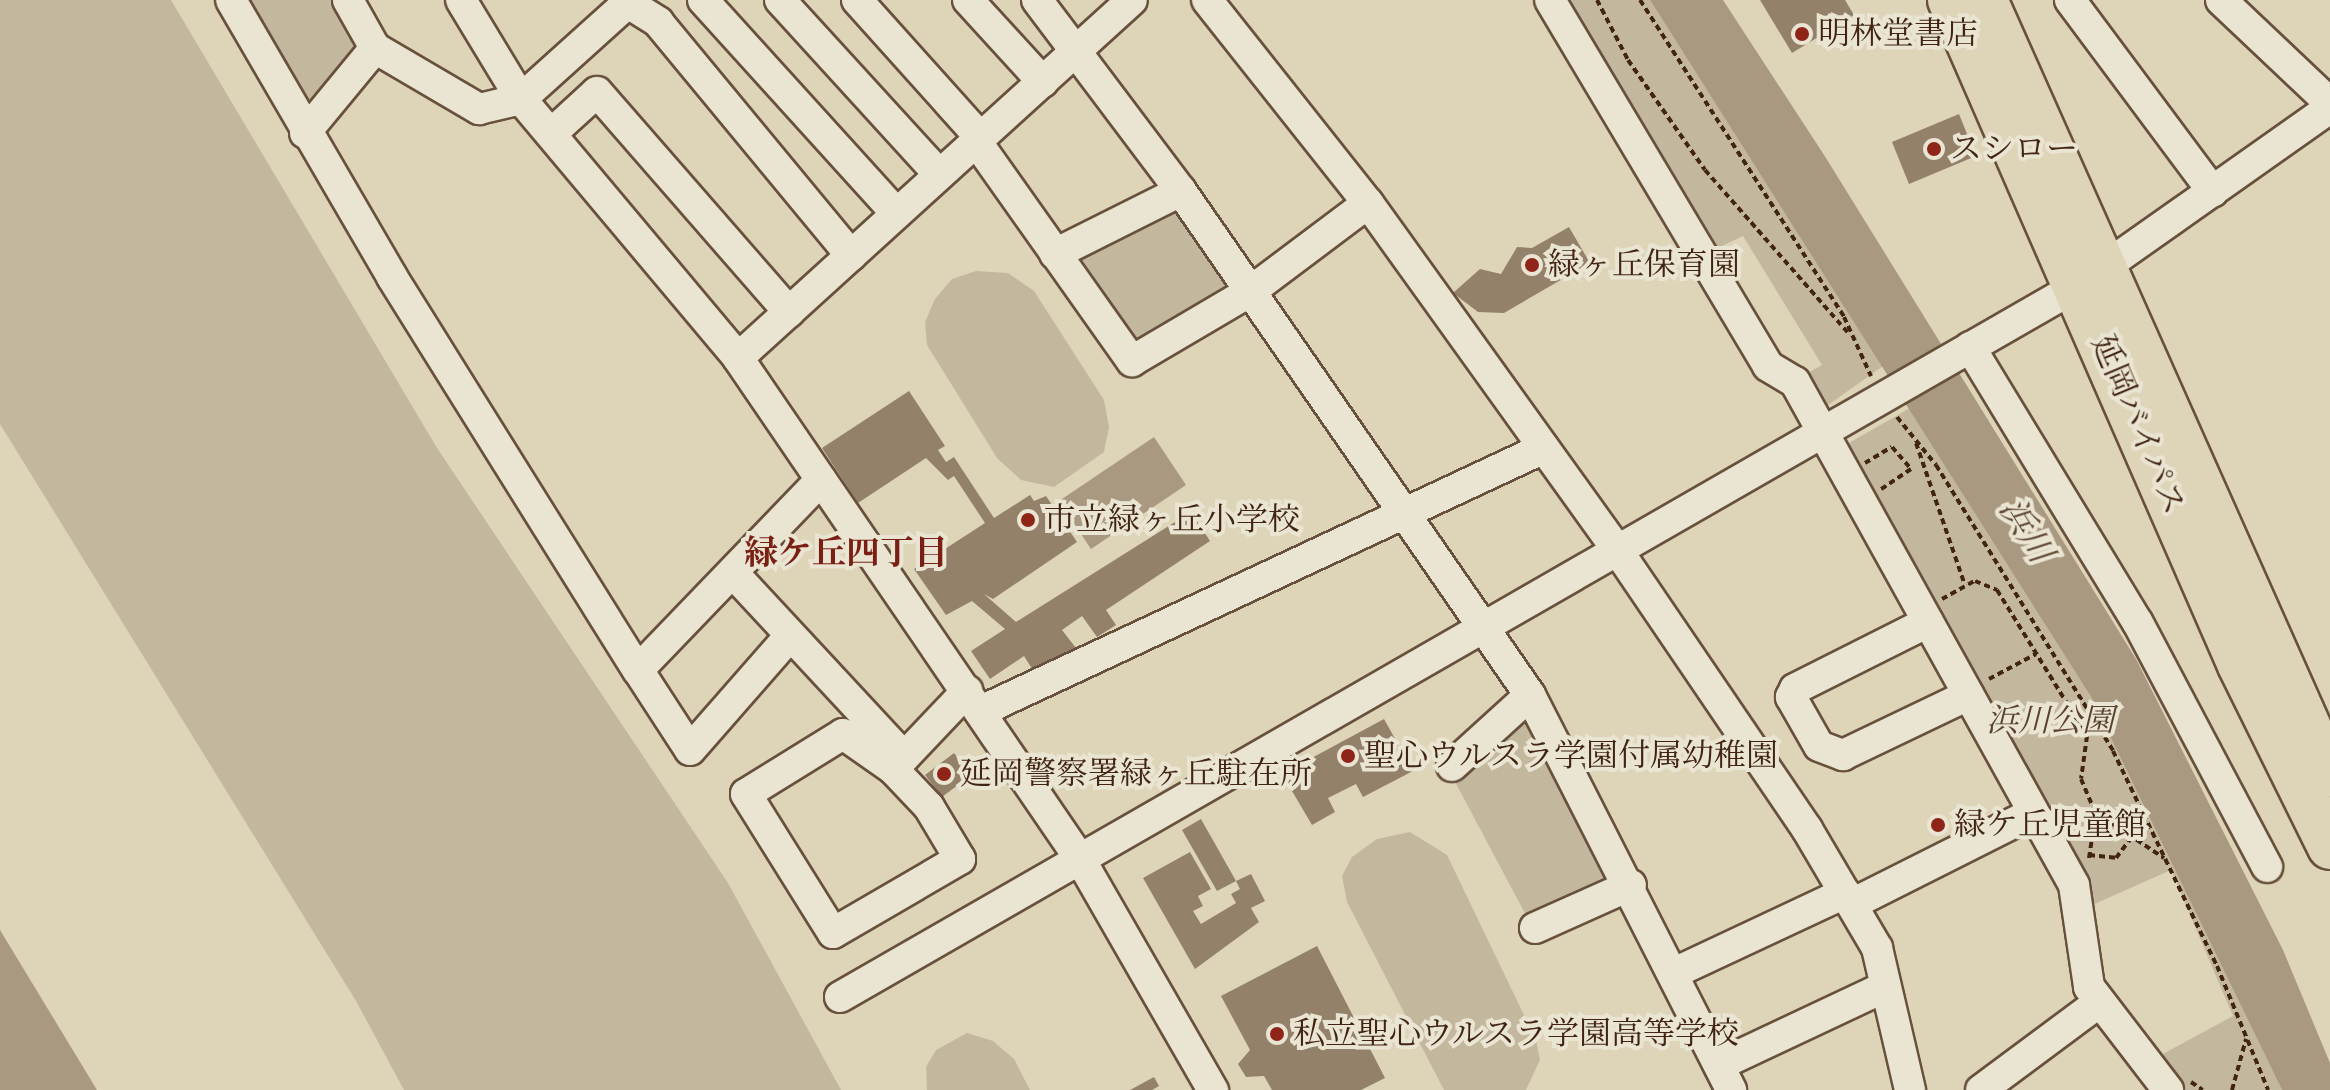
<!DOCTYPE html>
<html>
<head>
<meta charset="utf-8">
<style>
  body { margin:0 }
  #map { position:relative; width:2330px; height:1090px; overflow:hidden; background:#ded5b9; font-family:"Libre Bodoni","Noto Serif JP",serif }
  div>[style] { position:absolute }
  .green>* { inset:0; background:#c3b79d }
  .water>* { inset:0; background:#a99980 }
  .building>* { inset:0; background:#938169 }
  .path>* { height:4px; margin-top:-2px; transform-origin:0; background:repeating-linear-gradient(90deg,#412512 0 6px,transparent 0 10px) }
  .roads { filter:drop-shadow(2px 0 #68513c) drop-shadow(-2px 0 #68513c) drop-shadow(0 2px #68513c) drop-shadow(0 -2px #68513c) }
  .minor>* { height:30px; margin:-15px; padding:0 15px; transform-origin:15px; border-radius:15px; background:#eae4d2 }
  .highway>* { height:44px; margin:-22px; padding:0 22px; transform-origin:22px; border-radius:22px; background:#ded5b9 }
  .dots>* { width:22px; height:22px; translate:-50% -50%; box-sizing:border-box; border:4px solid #eae4d2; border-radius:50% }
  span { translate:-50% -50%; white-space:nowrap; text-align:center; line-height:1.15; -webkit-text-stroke:8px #eae4d2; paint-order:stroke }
  .poi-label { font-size:32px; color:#412512 }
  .left { translate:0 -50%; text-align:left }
  .street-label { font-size:32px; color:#412512 }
  .park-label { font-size:32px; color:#5b422e; font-style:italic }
  .water-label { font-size:34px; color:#604833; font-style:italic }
  .neighbourhood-label { font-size:34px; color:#7a1f14; font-weight:700 }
</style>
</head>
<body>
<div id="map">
  <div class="green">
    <div style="clip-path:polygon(0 0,171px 0,437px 448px,728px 883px,841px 1090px,404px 1090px,356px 1001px,0 424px)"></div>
    <div style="clip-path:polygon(243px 0,335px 0,361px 49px,307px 116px)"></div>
    <div style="clip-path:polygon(1561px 0,1650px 0,1883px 366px,1821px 410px,1799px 378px,1822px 365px,1743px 236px,1711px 251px)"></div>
    <div style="clip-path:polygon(1178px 198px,1241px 288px,1135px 350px,1068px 253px)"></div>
    <div style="clip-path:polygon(976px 271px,1008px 273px,1034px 291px,1104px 400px,1109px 427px,1104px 452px,1054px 487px,1021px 480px,997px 458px,927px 345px,925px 322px,935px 299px,952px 279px)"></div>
    <div style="clip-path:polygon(1910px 408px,2085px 685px,2282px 1090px,2180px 1090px,2161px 1055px,2233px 1016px,2171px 870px,2090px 906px,1842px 447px)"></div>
    <div style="clip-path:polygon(1527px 710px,1617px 877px,1528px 919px,1453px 778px)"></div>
    <div style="clip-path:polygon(1410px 832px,1447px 855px,1536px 1040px,1540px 1060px,1526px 1090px,1444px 1090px,1347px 902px,1342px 876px,1352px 857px,1377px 839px)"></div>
    <div style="clip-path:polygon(967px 1033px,993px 1041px,1014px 1059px,1030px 1090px,927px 1090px,926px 1067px,936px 1050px)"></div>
  </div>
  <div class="water">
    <div style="clip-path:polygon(1650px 0,1723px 0,1826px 158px,2136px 659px,2283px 950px,2330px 1063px,2330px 1090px,2282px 1090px,2090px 695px)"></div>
    <div style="clip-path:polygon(1154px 437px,1186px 485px,1091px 549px,1059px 501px)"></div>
    <div style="clip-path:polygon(0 930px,97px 1090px,0 1090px)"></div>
  </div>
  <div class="building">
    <div style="clip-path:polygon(1760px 0,1845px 0,1854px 15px,1792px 53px)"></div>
    <div style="clip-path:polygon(1959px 114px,1976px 156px,1909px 184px,1892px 142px)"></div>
    <div style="clip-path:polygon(1569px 227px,1590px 263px,1504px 313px,1478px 312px,1453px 293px,1480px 269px,1501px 274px,1517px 247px,1532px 248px)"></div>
    <div style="clip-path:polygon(909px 391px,945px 446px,938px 450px,946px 462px,954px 457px,994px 518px,1030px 495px,1034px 501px,1046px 496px,1077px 542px,993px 599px,984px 594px,1016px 622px,1191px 512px,1210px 541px,1106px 610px,1116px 625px,1097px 637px,1082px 616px,1062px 630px,1076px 648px,1036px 675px,1024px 656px,990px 679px,971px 651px,1005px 629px,972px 601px,946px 615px,914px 569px,985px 523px,954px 476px,948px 480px,926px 458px,858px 503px,822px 448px)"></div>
    <div style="clip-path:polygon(1384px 719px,1413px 771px,1363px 797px,1356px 784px,1328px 798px,1335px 812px,1312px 825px,1282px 774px)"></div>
    <div style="clip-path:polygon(954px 753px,971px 775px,942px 797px,925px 775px)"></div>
    <div style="clip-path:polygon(1201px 819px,1236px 881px,1217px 891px,1182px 830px)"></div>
    <div style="clip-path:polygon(1190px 852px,1211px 889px,1198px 896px,1203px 906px,1193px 911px,1201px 924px,1236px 903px,1231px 894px,1240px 889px,1236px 881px,1251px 874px,1265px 901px,1251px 908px,1259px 922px,1195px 969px,1143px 878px)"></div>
    <div style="clip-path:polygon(1317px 946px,1385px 1078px,1361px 1090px,1272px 1090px,1264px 1076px,1246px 1077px,1238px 1064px,1250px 1050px,1221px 996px)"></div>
    <div style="clip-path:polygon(1154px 1077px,1159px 1086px,1152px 1090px,1130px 1090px)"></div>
  </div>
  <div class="path">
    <div style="left:1597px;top:0;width:68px;rotate:62.7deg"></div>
    <div style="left:1628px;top:60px;width:134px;rotate:55deg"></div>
    <div style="left:1705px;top:170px;width:220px;rotate:48.7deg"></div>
    <div style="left:1640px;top:0;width:377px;rotate:57.2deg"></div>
    <div style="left:1844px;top:317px;width:65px;rotate:65.4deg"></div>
    <div style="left:1897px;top:417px;width:62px;rotate:50.9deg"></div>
    <div style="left:1936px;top:465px;width:336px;rotate:58.2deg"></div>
    <div style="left:2113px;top:751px;width:239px;rotate:64.2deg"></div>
    <div style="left:2217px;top:966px;width:134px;rotate:67.6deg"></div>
    <div style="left:1916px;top:443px;width:150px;rotate:71deg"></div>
    <div style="left:1865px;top:463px;width:31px;rotate:-31deg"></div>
    <div style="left:1892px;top:447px;width:29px;rotate:49deg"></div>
    <div style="left:1911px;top:469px;width:36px;rotate:146deg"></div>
    <div style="left:1942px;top:599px;width:38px;rotate:-29deg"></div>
    <div style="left:1975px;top:581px;width:24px;rotate:22deg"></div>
    <div style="left:1997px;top:590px;width:172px;rotate:58.3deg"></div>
    <div style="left:2087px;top:736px;width:43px;rotate:97.9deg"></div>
    <div style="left:2081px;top:779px;width:36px;rotate:67deg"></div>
    <div style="left:2095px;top:812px;width:83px;rotate:33.7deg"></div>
    <div style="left:1989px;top:679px;width:53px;rotate:-28deg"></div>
    <div style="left:2089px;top:855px;width:27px;rotate:6deg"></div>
    <div style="left:2116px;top:858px;width:26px;rotate:-53deg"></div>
    <div style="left:2089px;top:858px;width:46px;rotate:-81.2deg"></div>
    <div style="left:2191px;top:1082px;width:14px;rotate:34deg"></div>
    <div style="left:2232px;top:1090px;width:53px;rotate:-74.6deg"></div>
  </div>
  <div class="roads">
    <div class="minor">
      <div style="left:231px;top:0;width:320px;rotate:59.8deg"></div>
      <div style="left:392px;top:277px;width:464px;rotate:58deg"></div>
      <div style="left:638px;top:670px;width:264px;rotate:-46.1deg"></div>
      <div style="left:461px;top:0;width:116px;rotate:58.8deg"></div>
      <div style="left:521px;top:99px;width:338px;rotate:50deg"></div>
      <div style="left:738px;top:358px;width:607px;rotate:55.68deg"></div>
      <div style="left:1080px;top:859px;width:267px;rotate:60.1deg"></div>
      <div style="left:703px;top:0;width:287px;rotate:47.8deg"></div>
      <div style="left:780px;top:0;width:236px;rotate:47.6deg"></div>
      <div style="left:857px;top:0;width:186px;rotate:48.1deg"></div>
      <div style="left:968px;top:0;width:111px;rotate:47.6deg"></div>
      <div style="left:1037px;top:0;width:239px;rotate:53deg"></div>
      <div style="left:1181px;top:191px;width:613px;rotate:55.3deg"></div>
      <div style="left:1530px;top:695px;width:443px;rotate:63deg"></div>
      <div style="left:1207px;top:0;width:259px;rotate:51.6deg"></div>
      <div style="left:1368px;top:203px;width:428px;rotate:54.3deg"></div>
      <div style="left:1618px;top:551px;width:336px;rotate:55.8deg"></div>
      <div style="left:1807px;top:829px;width:138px;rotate:59.5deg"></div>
      <div style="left:1877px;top:948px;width:146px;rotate:76.9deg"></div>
      <div style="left:1550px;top:0;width:426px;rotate:59.2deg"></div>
      <div style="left:1768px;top:366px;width:31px;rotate:31deg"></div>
      <div style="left:1795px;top:382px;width:575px;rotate:60.98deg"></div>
      <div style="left:2074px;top:885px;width:103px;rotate:81.6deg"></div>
      <div style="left:2089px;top:987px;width:130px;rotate:52.5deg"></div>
      <div style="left:2070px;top:0;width:239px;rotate:53.3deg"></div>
      <div style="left:2221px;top:0;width:150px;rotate:43.4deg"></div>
      <div style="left:628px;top:3px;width:36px;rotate:32deg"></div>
      <div style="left:658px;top:22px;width:303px;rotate:50.4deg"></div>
      <div style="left:375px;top:48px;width:121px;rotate:30.4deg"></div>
      <div style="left:479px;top:109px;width:43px;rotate:-13.4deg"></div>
      <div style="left:521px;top:99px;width:148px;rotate:-42deg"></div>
      <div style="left:305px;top:133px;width:110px;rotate:-50.5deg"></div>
      <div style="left:375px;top:48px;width:55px;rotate:-119.4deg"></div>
      <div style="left:551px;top:134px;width:62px;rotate:-42.4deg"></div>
      <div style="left:597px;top:92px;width:292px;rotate:48.9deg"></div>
      <div style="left:976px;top:141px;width:270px;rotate:54.7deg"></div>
      <div style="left:1132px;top:361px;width:138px;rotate:-30.5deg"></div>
      <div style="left:1251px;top:291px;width:146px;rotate:-36.9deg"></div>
      <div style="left:1055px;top:254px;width:141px;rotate:-26.6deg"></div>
      <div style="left:1970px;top:347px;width:323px;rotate:58.7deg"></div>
      <div style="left:2138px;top:623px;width:276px;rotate:62.1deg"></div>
      <div style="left:738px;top:358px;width:532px;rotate:-42.26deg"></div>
      <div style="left:734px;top:574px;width:250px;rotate:47.1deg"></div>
      <div style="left:1928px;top:622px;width:149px;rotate:153.3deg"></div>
      <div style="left:1795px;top:689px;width:9px;rotate:117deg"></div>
      <div style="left:1791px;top:697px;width:56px;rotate:60.3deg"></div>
      <div style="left:1819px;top:746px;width:26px;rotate:21deg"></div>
      <div style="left:1843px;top:755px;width:139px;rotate:-25.6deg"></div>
      <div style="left:638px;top:670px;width:95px;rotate:57deg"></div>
      <div style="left:690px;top:750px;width:149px;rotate:-48.8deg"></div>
      <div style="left:981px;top:711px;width:621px;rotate:-25.04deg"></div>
      <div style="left:1452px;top:766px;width:105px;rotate:-42.3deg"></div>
      <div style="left:893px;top:769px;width:61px;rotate:-145deg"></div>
      <div style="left:843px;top:734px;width:114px;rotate:148.3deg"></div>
      <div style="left:746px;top:794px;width:164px;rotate:58deg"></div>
      <div style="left:833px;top:933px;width:147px;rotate:-30.2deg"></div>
      <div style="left:960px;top:859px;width:61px;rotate:-120.8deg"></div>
      <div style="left:929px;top:807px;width:52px;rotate:-133.5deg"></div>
      <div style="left:893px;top:769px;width:108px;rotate:-46.5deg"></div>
      <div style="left:1852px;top:904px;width:203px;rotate:-26.7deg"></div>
      <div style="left:1535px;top:928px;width:105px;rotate:-24.1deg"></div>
      <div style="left:1674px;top:973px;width:189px;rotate:-25.1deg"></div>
      <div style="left:840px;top:997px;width:1429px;rotate:-29.88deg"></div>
      <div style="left:2079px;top:285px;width:307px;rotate:-35.2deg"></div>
      <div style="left:1719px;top:1065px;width:183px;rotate:-25.2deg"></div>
      <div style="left:1981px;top:1090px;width:146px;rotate:-36.6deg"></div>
    </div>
    <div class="highway">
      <div style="left:1950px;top:0;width:725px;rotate:66.44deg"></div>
      <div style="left:2240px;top:665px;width:203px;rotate:63.7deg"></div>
      <div style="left:1985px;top:0;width:848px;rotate:66deg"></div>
    </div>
  </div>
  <div class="dots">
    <div style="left:1802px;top:34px;background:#8f2418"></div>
    <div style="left:1934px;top:149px;background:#8f2418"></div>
    <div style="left:1532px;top:265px;background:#8f2418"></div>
    <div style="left:1028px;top:520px;background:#8f2418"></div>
    <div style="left:1348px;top:756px;background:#8f2418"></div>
    <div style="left:944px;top:774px;background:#8f2418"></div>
    <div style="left:1938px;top:825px;background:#8f2418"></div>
    <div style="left:1277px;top:1034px;background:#8f2418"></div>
  </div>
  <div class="poi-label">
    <span class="left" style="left:1818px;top:34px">明林堂書店</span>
    <span class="left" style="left:1950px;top:149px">スシロー</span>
    <span class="left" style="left:1548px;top:265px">緑ヶ丘保育園</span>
    <span class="left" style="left:1044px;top:520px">市立緑ヶ丘小学校</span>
    <span class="left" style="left:1364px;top:756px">聖心ウルスラ学園付属幼稚園</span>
    <span class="left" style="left:960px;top:774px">延岡警察署緑ヶ丘駐在所</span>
    <span class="left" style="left:1954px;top:825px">緑ケ丘児童館</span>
    <span class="left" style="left:1293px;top:1034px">私立聖心ウルスラ学園高等学校</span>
  </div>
  <div class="street-label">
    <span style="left:2138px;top:425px;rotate:67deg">延岡バイパス</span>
  </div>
  <div class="park-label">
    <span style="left:2050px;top:721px">浜川公園</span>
  </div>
  <div class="water-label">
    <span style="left:2025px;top:531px;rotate:58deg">浜川</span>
  </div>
  <div class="neighbourhood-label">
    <span style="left:846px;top:555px">緑ケ丘四丁目</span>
  </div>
</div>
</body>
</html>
